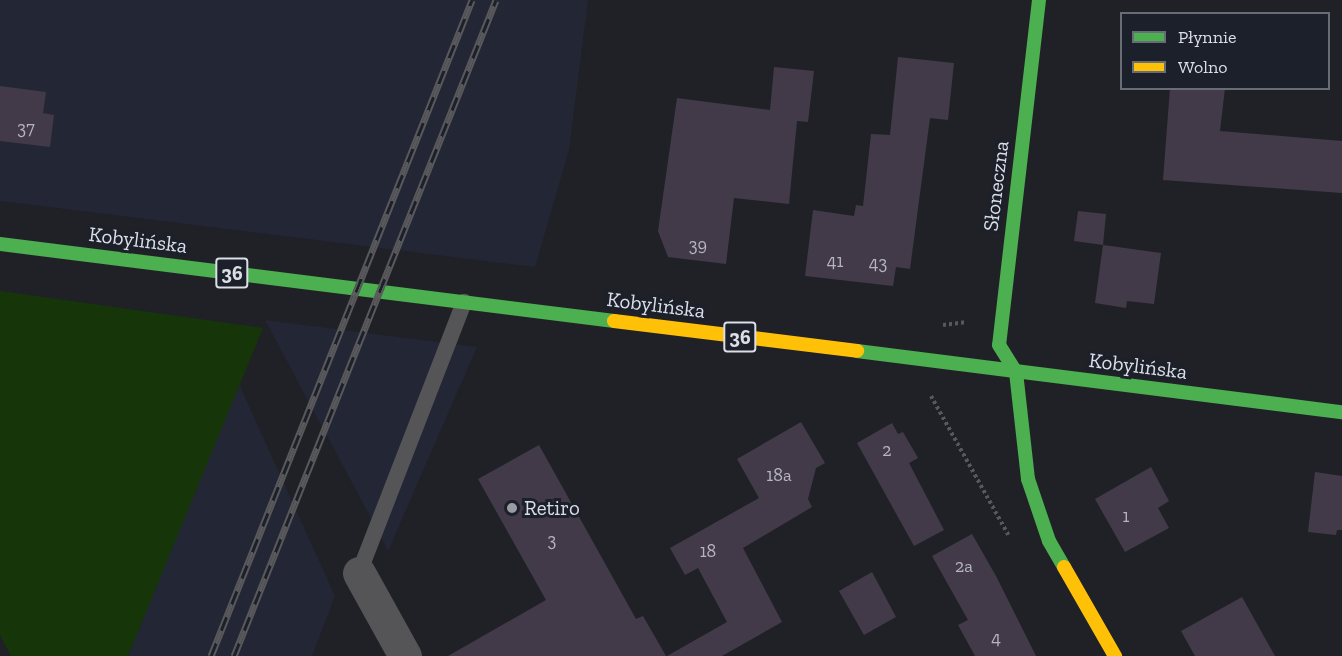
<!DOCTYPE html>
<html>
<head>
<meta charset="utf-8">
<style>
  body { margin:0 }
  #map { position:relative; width:1342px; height:656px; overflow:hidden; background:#202126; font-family:"Zilla Slab",serif }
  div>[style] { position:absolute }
  .built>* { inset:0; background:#222635 }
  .green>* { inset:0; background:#16360a }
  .building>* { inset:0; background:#423a48 }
  .path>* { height:4px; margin-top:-2px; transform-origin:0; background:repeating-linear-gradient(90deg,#58585b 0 3px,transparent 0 6px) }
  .lane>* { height:16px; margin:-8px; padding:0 8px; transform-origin:8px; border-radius:8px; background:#555456 }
  .street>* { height:33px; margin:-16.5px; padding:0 16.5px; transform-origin:16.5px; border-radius:16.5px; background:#555456 }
  .fast>* { height:14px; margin:-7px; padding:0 7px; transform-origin:7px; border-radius:7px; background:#4caf50 }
  .slow>* { height:14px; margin:-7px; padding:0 7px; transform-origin:7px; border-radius:7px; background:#ffc107 }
  .rail>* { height:7px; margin-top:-3.5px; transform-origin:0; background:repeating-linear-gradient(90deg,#1c202a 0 14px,#59595c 0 28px); box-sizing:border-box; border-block:2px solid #59595c }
  .dots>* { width:16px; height:16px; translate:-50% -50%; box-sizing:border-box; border:3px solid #1c202a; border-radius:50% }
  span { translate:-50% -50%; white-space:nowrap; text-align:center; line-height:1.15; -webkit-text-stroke:6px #1c202a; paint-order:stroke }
  .number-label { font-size:18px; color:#b5b5be }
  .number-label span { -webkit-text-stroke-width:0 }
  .shield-label span { padding:2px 4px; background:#1c202a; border:2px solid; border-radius:4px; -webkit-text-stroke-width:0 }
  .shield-label { font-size:20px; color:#dbdee5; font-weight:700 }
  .street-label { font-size:21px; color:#dbdee5 }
  .poi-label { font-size:21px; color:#dbdee5 }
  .left { translate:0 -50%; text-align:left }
  .legend { position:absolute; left:1120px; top:12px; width:210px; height:78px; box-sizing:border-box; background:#1c202a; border:2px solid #686c75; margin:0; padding:8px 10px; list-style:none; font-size:18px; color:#dbdee5 }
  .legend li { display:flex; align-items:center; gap:12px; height:30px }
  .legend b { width:30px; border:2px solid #686c75 }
</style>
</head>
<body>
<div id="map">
  <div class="built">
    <div style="clip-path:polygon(0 0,588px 0,569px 150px,535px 267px,0 201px)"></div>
    <div style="clip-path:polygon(265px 320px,477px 347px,388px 551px,372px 520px)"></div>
    <div style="clip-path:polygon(239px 384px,335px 596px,312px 656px,128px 656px)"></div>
  </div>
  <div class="green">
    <div style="clip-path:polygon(0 291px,263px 328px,128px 656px,11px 656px,0 635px)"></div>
  </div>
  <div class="building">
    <div style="clip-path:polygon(898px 57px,954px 63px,948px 120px,930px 118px,910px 269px,896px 267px,893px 286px,805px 276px,813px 210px,854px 216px,856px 205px,863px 206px,871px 134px,890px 135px)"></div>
    <div style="clip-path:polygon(774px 67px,814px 71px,808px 122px,797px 121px,789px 204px,734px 198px,726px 264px,668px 257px,658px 231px,677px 98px,770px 110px)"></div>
    <div style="clip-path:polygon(0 86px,46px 92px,43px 113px,54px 115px,50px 147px,0 141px)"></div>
    <div style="clip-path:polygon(1170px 88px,1225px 88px,1220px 131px,1342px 141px,1342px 193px,1163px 180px)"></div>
    <div style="clip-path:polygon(1078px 211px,1106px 214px,1103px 245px,1074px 241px)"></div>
    <div style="clip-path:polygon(1103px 245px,1161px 253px,1154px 304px,1127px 301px,1126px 308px,1095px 303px)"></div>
    <div style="clip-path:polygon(801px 422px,825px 463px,816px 468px,808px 499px,812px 507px,743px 548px,782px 622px,722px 656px,667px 656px,727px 622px,698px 568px,685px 575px,670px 548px,759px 498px,737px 459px)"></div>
    <div style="clip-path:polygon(892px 423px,898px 434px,903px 432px,918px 458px,909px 463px,944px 530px,914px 546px,857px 443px)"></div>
    <div style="clip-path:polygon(539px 445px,636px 619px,643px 616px,666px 656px,448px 656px,546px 600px,478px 479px)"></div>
    <div style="clip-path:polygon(1151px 467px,1169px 501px,1158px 508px,1169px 528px,1125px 552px,1095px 499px)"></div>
    <div style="clip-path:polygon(1315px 472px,1342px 476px,1342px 530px,1337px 530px,1336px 535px,1308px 532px)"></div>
    <div style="clip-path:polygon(972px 534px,996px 576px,1036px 656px,975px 656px,958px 625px,968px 620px,932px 556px)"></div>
    <div style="clip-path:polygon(872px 572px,896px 617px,864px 635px,839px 591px)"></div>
    <div style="clip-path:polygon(1242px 597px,1275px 656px,1195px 656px,1181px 631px)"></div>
  </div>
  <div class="path">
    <div style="left:943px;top:325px;width:24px;rotate:-7deg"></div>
    <div style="left:931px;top:396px;width:160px;rotate:60.9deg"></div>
  </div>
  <div class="lane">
    <div style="left:359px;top:573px;width:291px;rotate:-68.8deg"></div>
  </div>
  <div class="street">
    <div style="left:359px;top:573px;width:95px;rotate:61deg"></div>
  </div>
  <div class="fast">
    <div style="left:1039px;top:0;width:347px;rotate:96.6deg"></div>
    <div style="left:999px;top:345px;width:32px;rotate:58deg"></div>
    <div style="left:1016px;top:372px;width:108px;rotate:83.6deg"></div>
    <div style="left:1028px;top:479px;width:65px;rotate:71.3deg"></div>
    <div style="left:1049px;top:541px;width:30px;rotate:60deg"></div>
    <div style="left:0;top:244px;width:619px;rotate:7.15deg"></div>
    <div style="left:857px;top:351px;width:489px;rotate:7.2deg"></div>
  </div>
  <div class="slow">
    <div style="left:614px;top:321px;width:245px;rotate:7deg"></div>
    <div style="left:1064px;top:567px;width:103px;rotate:60.2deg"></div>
  </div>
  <div class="rail">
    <div style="left:211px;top:656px;width:706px;rotate:-68.3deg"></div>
    <div style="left:234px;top:656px;width:706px;rotate:-68.23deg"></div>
  </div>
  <div class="dots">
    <div style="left:512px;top:508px;background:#9a9ca2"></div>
  </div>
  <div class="number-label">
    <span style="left:26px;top:128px">37</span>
    <span style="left:698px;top:245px">39</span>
    <span style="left:835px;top:261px">41</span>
    <span style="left:878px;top:263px">43</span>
    <span style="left:887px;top:450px">2</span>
    <span style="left:779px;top:475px">18a</span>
    <span style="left:1126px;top:516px">1</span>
    <span style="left:552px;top:540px">3</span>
    <span style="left:708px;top:551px">18</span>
    <span style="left:964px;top:566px">2a</span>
    <span style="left:996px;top:638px">4</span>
  </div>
  <div class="shield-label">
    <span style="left:232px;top:273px">36</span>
    <span style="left:740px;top:337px">36</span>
  </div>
  <div class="street-label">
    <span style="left:996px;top:186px;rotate:-83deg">Słoneczna</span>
    <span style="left:138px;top:240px;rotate:7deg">Kobylińska</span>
    <span style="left:656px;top:305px;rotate:7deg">Kobylińska</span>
    <span style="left:1138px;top:366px;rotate:7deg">Kobylińska</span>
  </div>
  <div class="poi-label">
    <span class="left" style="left:524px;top:508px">Retiro</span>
  </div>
  <ul class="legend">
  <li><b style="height:8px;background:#4caf50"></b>Płynnie</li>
  <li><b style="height:8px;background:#ffc107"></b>Wolno</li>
  </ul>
</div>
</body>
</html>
